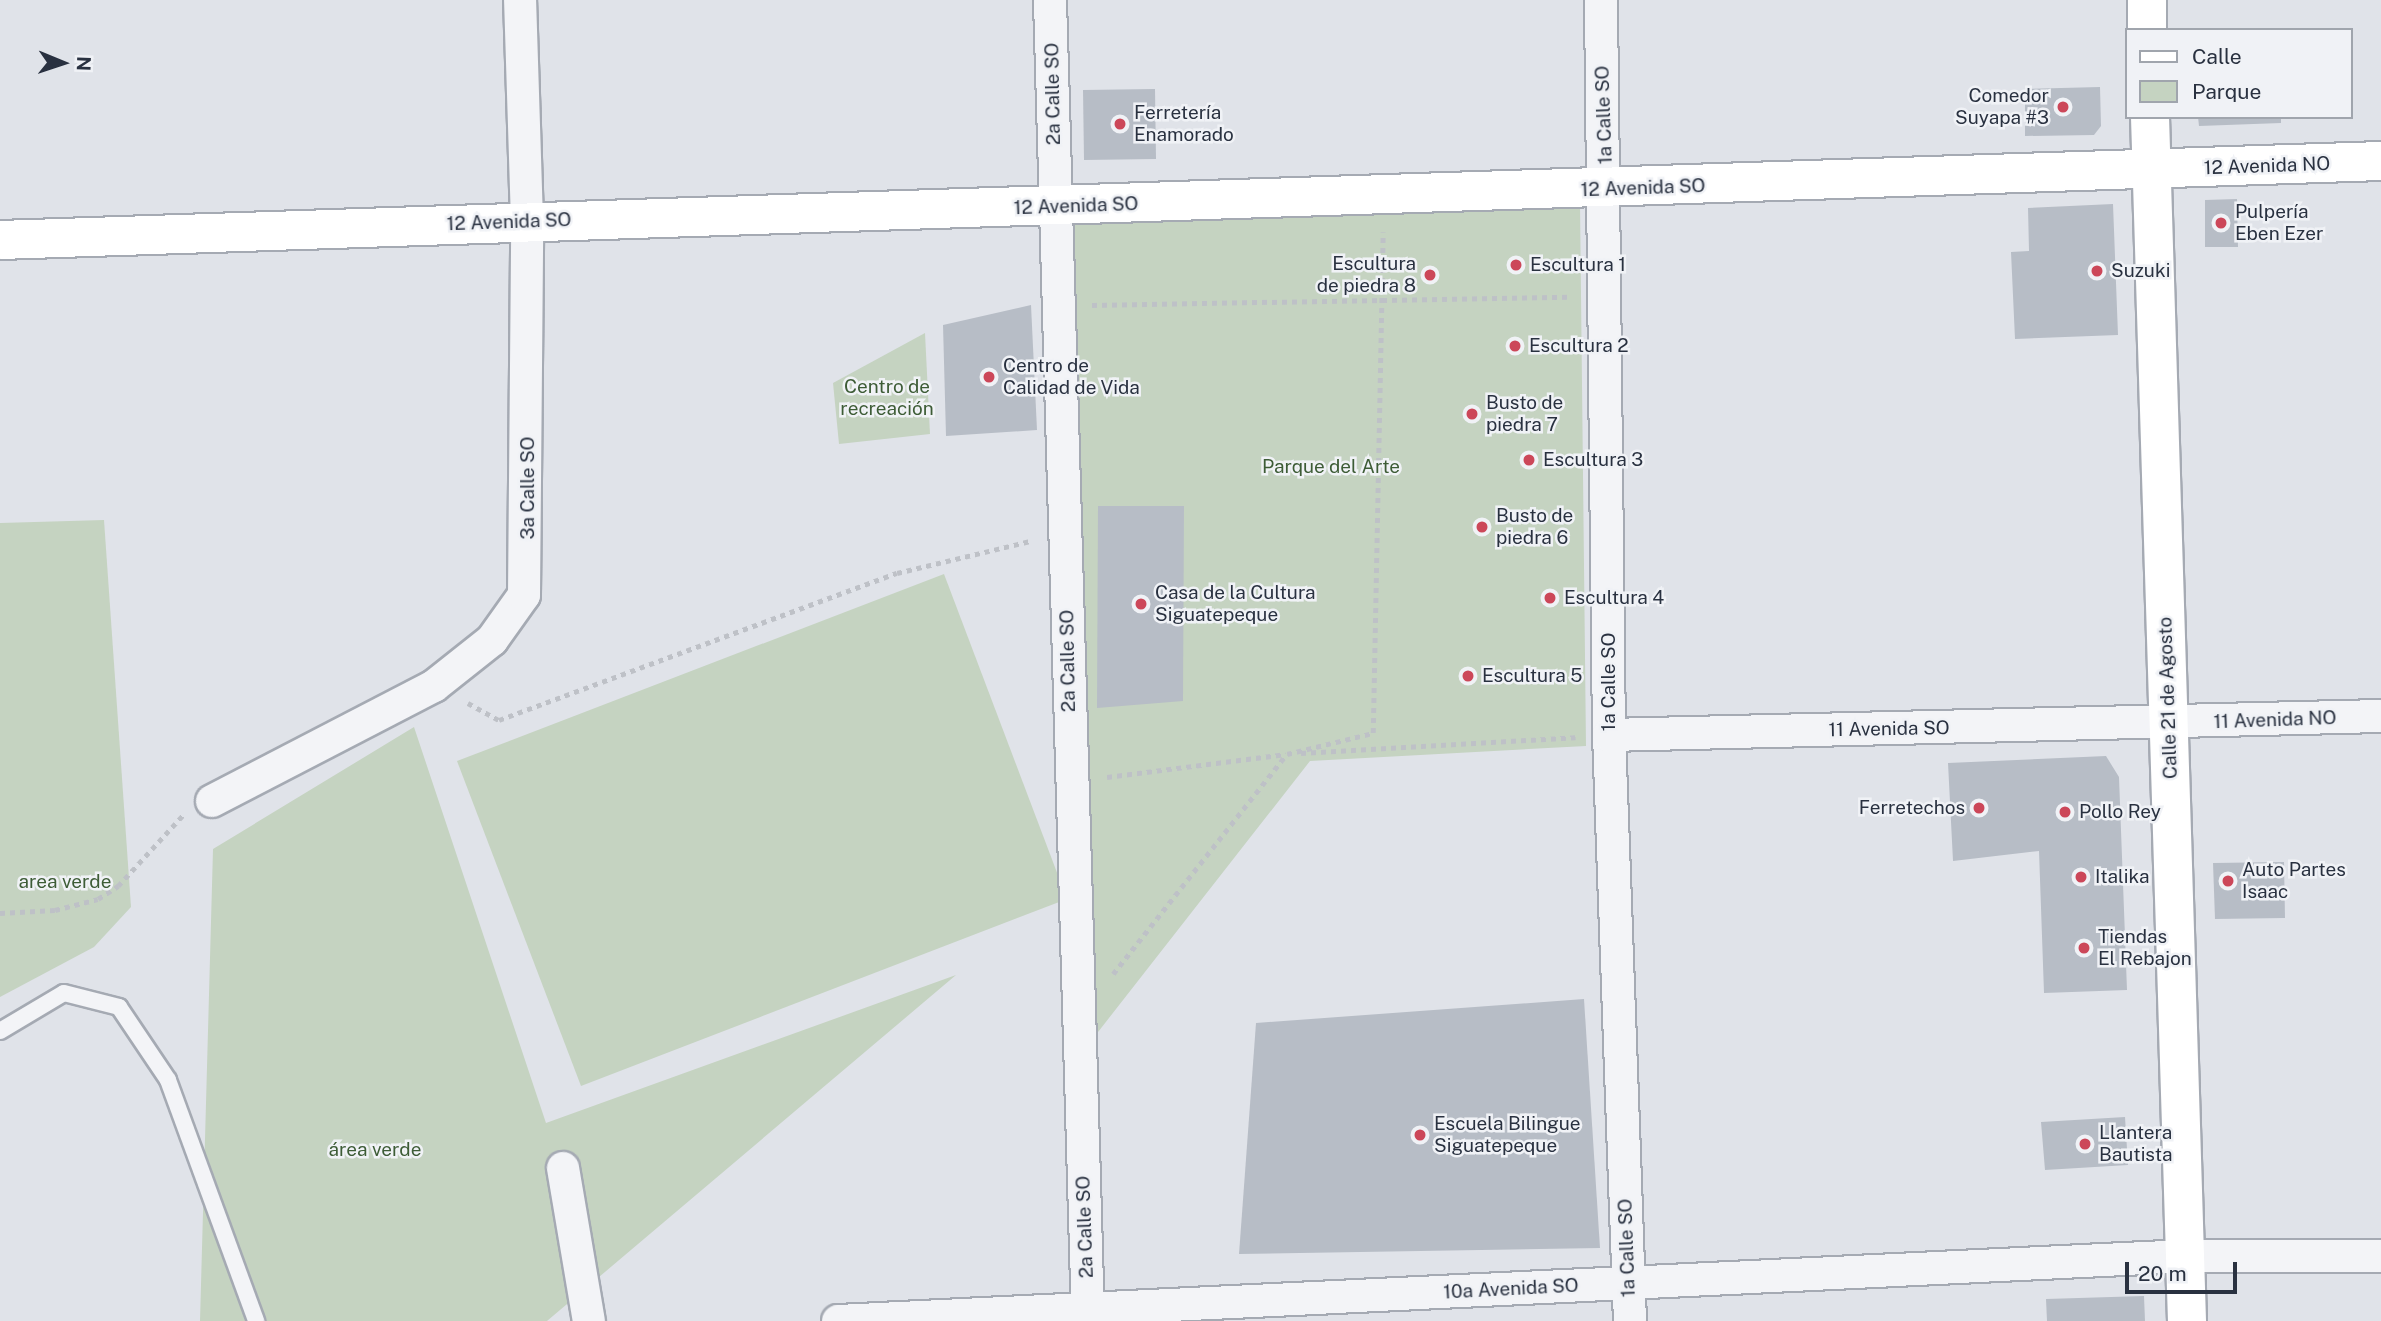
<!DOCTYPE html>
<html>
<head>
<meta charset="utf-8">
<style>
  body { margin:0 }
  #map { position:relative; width:2381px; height:1321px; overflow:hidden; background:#e0e3e9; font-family:"Public Sans",sans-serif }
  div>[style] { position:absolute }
  .green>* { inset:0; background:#c5d3c1 }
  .building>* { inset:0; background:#b7bdc6 }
  .path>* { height:4.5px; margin-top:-2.25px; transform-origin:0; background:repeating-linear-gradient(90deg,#bec1c7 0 5px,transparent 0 10px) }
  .roads { filter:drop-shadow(2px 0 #a5aab3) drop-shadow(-2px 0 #a5aab3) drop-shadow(0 2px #a5aab3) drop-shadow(0 -2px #a5aab3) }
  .lane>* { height:16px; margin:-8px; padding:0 8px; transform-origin:8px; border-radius:8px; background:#f3f4f7 }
  .street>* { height:32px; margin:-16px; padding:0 16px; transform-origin:16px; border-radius:16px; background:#f3f4f7 }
  .secondary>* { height:38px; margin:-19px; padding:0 19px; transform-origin:19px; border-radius:19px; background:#fff }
  .dots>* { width:19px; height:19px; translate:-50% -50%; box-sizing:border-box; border:4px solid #f0f2f6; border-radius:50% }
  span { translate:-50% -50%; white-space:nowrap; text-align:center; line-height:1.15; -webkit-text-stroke:5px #f0f2f6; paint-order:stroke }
  .street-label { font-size:19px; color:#293140 }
  .poi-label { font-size:19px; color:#293140 }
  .right { translate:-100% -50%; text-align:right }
  .left { translate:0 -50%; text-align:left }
  .park-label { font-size:19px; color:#3d5c36 }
  .legend { position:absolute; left:2125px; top:28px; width:228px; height:91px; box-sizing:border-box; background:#f0f2f6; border:2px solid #a0a5ad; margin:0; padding:9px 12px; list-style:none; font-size:21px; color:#293140 }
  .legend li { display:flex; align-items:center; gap:14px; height:35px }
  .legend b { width:35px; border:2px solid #a0a5ad }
  .north { position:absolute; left:28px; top:28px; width:70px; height:70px; -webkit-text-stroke:5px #f0f2f6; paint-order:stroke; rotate:92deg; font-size:19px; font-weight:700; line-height:28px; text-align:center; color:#293140 }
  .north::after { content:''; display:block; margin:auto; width:24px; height:32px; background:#293140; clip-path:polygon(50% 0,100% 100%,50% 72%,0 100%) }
  .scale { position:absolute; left:2125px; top:1262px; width:112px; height:32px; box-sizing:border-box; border:4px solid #293140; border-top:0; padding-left:9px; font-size:21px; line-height:24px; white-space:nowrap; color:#293140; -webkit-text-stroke:5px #f0f2f6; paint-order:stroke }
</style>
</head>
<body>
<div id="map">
  <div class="green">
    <div style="clip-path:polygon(1580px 203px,1586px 746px,1310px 761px,1091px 1041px,1072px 223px)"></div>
    <div style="clip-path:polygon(925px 333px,930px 434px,839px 444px,833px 383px)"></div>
    <div style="clip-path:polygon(104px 520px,131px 907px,94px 947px,0 997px,0 523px)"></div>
    <div style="clip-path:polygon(944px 574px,1067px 899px,581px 1086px,457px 761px)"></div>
    <div style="clip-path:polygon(414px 727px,546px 1123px,956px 975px,547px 1321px,200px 1321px,213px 849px)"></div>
  </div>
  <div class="building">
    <div style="clip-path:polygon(2100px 87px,2101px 126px,2094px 135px,2025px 136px,2025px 89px)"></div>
    <div style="clip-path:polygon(1155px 89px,1156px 159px,1084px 160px,1083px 90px)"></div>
    <div style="clip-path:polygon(2198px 117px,2281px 117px,2281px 123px,2199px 126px)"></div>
    <div style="clip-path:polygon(2237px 199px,2238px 247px,2205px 247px,2205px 200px)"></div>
    <div style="clip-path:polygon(2113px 204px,2118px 335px,2015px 339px,2011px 252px,2029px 251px,2028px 208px)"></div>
    <div style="clip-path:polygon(1031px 305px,1037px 430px,946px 436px,943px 325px)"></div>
    <div style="clip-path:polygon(1098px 506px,1184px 506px,1183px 701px,1097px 708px)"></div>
    <div style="clip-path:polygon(2106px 756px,2119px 777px,2127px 990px,2044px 993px,2039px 851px,1953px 861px,1948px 763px)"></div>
    <div style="clip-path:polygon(2284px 862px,2285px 918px,2215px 919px,2213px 863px)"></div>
    <div style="clip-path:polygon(1584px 999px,1600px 1248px,1239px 1254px,1256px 1023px)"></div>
    <div style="clip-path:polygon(2125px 1117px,2128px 1165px,2045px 1170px,2041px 1122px)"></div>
    <div style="clip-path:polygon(2144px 1296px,2145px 1321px,2047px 1321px,2046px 1299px)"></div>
  </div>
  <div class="path">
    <div style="left:1092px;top:305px;width:478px;rotate:-1deg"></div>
    <div style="left:468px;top:703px;width:35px;rotate:29deg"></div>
    <div style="left:499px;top:720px;width:424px;rotate:-20.3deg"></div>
    <div style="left:897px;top:573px;width:137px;rotate:-13.5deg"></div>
    <div style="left:1301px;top:753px;width:275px;rotate:-3.3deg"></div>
    <div style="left:1107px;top:777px;width:180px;rotate:-7.3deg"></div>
    <div style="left:0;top:913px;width:55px;rotate:-3.1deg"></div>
    <div style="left:55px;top:910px;width:44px;rotate:-14.3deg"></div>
    <div style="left:98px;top:899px;width:24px;rotate:-33deg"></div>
    <div style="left:118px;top:886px;width:96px;rotate:-47.5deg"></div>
    <div style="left:1113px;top:974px;width:280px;rotate:-51.7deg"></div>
    <div style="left:1287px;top:754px;width:89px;rotate:-13.7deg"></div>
    <div style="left:1373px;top:733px;width:501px;rotate:-88.86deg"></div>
  </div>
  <div class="roads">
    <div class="lane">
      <div style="left:0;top:1031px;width:74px;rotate:-30.7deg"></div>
      <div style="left:64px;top:993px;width:57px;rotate:14.3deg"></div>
      <div style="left:119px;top:1007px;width:88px;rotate:56.1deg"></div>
      <div style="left:168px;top:1080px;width:257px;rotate:69.9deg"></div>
    </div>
    <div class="street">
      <div style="left:1050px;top:0;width:1322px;rotate:88.35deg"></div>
      <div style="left:1601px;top:0;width:735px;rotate:89.38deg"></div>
      <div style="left:1609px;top:735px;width:586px;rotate:87.95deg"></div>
      <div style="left:1609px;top:735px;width:772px;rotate:-1.41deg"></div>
      <div style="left:212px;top:801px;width:250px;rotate:-27.4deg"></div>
      <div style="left:434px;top:686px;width:74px;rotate:-38.4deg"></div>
      <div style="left:492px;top:640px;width:55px;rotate:-54.6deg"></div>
      <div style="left:524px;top:595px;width:374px;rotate:-89.5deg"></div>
      <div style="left:527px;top:221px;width:221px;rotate:-91.8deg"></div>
      <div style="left:563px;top:1168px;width:155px;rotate:80.4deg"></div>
      <div style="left:838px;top:1321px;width:1349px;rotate:-2.76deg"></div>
      <div style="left:2185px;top:1256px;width:196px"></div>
    </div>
    <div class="secondary">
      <div style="left:2147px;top:0;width:30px;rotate:90deg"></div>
      <div style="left:2150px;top:117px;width:1205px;rotate:88.24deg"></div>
      <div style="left:0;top:240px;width:2382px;rotate:-1.9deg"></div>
    </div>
  </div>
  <div class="dots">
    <div style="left:2063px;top:107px;background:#cc4759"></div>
    <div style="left:1120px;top:124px;background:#cc4759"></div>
    <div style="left:2221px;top:223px;background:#cc4759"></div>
    <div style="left:1516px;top:265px;background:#cc4759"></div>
    <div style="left:2097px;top:271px;background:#cc4759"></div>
    <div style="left:1430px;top:275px;background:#cc4759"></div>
    <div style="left:1515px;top:346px;background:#cc4759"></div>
    <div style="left:989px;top:377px;background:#cc4759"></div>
    <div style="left:1472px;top:414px;background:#cc4759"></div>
    <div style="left:1529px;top:460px;background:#cc4759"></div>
    <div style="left:1482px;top:527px;background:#cc4759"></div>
    <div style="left:1550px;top:598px;background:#cc4759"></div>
    <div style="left:1141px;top:604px;background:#cc4759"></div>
    <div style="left:1468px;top:676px;background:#cc4759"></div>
    <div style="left:1979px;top:808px;background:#cc4759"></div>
    <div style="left:2065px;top:812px;background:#cc4759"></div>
    <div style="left:2081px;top:877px;background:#cc4759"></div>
    <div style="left:2228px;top:881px;background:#cc4759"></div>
    <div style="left:2084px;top:948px;background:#cc4759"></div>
    <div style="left:1420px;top:1135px;background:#cc4759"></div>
    <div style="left:2085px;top:1144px;background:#cc4759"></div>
  </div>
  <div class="street-label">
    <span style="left:1053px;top:94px;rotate:-91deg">2a Calle SO</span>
    <span style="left:1604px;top:115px;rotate:-92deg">1a Calle SO</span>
    <span style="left:2267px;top:166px;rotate:-2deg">12 Avenida NO</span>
    <span style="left:1643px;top:188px;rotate:-2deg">12 Avenida SO</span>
    <span style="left:1076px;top:206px;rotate:-2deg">12 Avenida SO</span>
    <span style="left:509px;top:222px;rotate:-2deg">12 Avenida SO</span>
    <span style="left:528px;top:488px;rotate:-90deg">3a Calle SO</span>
    <span style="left:1068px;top:661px;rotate:-91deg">2a Calle SO</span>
    <span style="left:1609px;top:682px;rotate:-90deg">1a Calle SO</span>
    <span style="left:2168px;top:698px;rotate:-92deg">Calle 21 de Agosto</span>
    <span style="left:2275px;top:720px;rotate:-2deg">11 Avenida NO</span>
    <span style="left:1889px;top:729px;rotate:-1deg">11 Avenida SO</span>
    <span style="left:1085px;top:1227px;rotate:-92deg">2a Calle SO</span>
    <span style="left:1627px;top:1248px;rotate:-92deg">1a Calle SO</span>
    <span style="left:1511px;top:1289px;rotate:-3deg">10a Avenida SO</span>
  </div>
  <div class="poi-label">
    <span class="right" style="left:2049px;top:107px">Comedor<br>Suyapa #3</span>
    <span class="left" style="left:1134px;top:124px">Ferretería<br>Enamorado</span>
    <span class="left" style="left:2235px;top:223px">Pulpería<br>Eben Ezer</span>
    <span class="right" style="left:1416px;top:275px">Escultura<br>de piedra 8</span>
    <span class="left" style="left:1530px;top:265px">Escultura 1</span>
    <span class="left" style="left:2111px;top:271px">Suzuki</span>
    <span class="left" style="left:1529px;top:346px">Escultura 2</span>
    <span class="left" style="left:1003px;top:377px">Centro de<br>Calidad de Vida</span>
    <span class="left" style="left:1486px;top:414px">Busto de<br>piedra 7</span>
    <span class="left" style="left:1543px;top:460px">Escultura 3</span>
    <span class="left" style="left:1496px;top:527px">Busto de<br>piedra 6</span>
    <span class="left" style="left:1155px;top:604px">Casa de la Cultura<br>Siguatepeque</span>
    <span class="left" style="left:1564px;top:598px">Escultura 4</span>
    <span class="left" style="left:1482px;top:676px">Escultura 5</span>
    <span class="right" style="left:1965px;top:808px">Ferretechos</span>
    <span class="left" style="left:2079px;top:812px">Pollo Rey</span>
    <span class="left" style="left:2242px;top:881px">Auto Partes<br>Isaac</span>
    <span class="left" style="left:2095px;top:877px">Italika</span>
    <span class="left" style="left:2098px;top:948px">Tiendas<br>El Rebajon</span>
    <span class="left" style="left:1434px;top:1135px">Escuela Bilingue<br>Siguatepeque</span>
    <span class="left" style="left:2099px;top:1144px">Llantera<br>Bautista</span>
  </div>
  <div class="park-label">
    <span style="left:887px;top:398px">Centro de<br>recreación</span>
    <span style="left:1331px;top:467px">Parque del Arte</span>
    <span style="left:65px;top:882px">area verde</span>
    <span style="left:375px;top:1150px">área verde</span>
  </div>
  <ul class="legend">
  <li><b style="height:9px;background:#fff"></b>Calle</li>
  <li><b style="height:19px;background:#c5d3c1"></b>Parque</li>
  </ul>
  <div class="north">N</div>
  <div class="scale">20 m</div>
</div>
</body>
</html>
